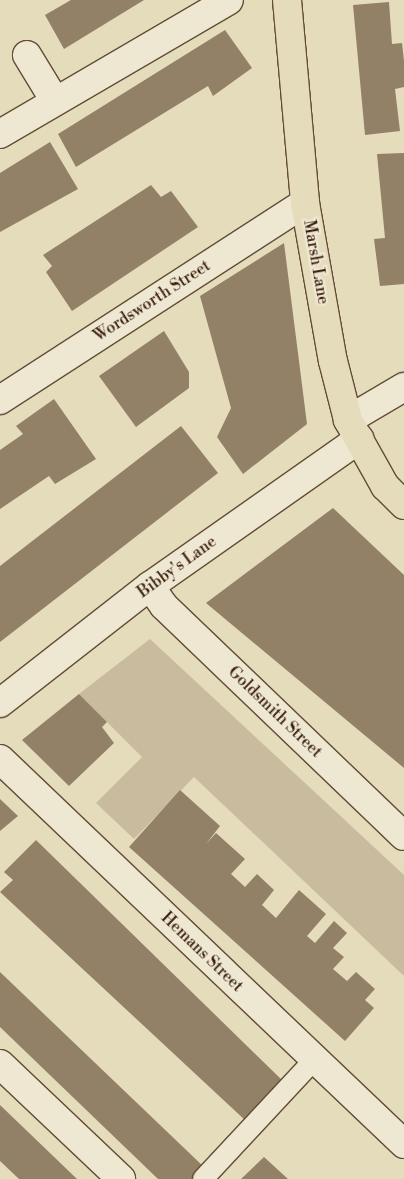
<!DOCTYPE html>
<html>
<head>
<meta charset="utf-8">
<style>
  body { margin:0 }
  #map { position:relative; width:404px; height:1179px; overflow:hidden; background:#e5dcbc; font-family:"Libre Bodoni",serif }
  div>[style] { position:absolute }
  .green>* { inset:0; background:#c8bb9e }
  .building>* { inset:0; background:#928067 }
  .roads { filter:drop-shadow(1px 0 #634c36) drop-shadow(-1px 0 #634c36) drop-shadow(0 1px #634c36) drop-shadow(0 -1px #634c36) }
  .lane>* { height:20px; margin:-10px; padding:0 10px; transform-origin:10px; border-radius:10px; background:#eee8d3 }
  .street>* { height:28px; margin:-14px; padding:0 14px; transform-origin:14px; border-radius:14px; background:#eee8d3 }
  .primary>* { height:28px; margin:-14px; padding:0 14px; transform-origin:14px; border-radius:14px; background:#e5dcbc }
  span { translate:-50% -50%; white-space:nowrap; text-align:center; line-height:1.15; -webkit-text-stroke:4.5px #eee8d3; paint-order:stroke }
  .street-label { font-size:16px; color:#381c0a }
</style>
</head>
<body>
<div id="map">
  <div class="green">
    <div style="clip-path:polygon(150px 639px,404px 875px,404px 976px,194px 777px,134px 839px,96px 803px,142px 757px,79px 694px)"></div>
  </div>
  <div class="building">
    <div style="clip-path:polygon(71px 0,144px 0,64px 49px,45px 15px)"></div>
    <div style="clip-path:polygon(389px 2px,392px 44px,402px 43px,404px 61px,404px 87px,395px 89px,400px 131px,365px 135px,353px 5px)"></div>
    <div style="clip-path:polygon(225px 30px,252px 68px,213px 96px,208px 86px,76px 167px,58px 134px)"></div>
    <div style="clip-path:polygon(50px 142px,78px 189px,0 232px,0 173px)"></div>
    <div style="clip-path:polygon(404px 153px,404px 284px,380px 286px,374px 239px,385px 238px,377px 154px)"></div>
    <div style="clip-path:polygon(151px 185px,161px 197px,171px 191px,198px 227px,72px 311px,46px 272px,52px 266px,43px 255px)"></div>
    <div style="clip-path:polygon(284px 243px,307px 424px,243px 474px,217px 437px,231px 408px,200px 296px)"></div>
    <div style="clip-path:polygon(164px 331px,189px 372px,189px 388px,136px 427px,99px 376px)"></div>
    <div style="clip-path:polygon(54px 399px,96px 459px,55px 484px,49px 476px,0 509px,0 450px,23px 434px,16px 426px)"></div>
    <div style="clip-path:polygon(181px 426px,218px 473px,0 642px,0 566px)"></div>
    <div style="clip-path:polygon(333px 508px,404px 575px,404px 768px,206px 603px)"></div>
    <div style="clip-path:polygon(79px 694px,107px 722px,102px 727px,114px 743px,69px 786px,22px 740px)"></div>
    <div style="clip-path:polygon(180px 790px,220px 826px,206px 844px,216px 833px,245px 859px,231px 874px,245px 887px,257px 874px,274px 890px,262px 905px,276px 918px,299px 890px,326px 914px,307px 936px,315px 943px,334px 921px,347px 933px,333px 948px,344px 957px,333px 969px,347px 981px,356px 972px,375px 989px,365px 1000px,374px 1008px,345px 1041px,129px 847px)"></div>
    <div style="clip-path:polygon(0 799px,18px 816px,0 831px)"></div>
    <div style="clip-path:polygon(36px 840px,284px 1082px,246px 1121px,0 892px,13px 880px,4px 872px)"></div>
    <div style="clip-path:polygon(0 972px,205px 1168px,194px 1179px,158px 1179px,0 1027px)"></div>
    <div style="clip-path:polygon(0 1105px,77px 1179px,19px 1179px,0 1161px)"></div>
    <div style="clip-path:polygon(264px 1157px,288px 1179px,241px 1179px)"></div>
  </div>
  <div class="roads">
    <div class="lane">
      <div style="left:203px;top:1179px;width:164px;rotate:-47deg"></div>
    </div>
    <div class="street">
      <div style="left:27px;top:55px;width:54px;rotate:58.7deg"></div>
      <div style="left:0;top:134px;width:265px;rotate:-30.3deg"></div>
      <div style="left:0;top:400px;width:363px;rotate:-32.9deg"></div>
      <div style="left:348px;top:420px;width:65px;rotate:-30.5deg"></div>
      <div style="left:150px;top:586px;width:24px;rotate:55deg"></div>
      <div style="left:164px;top:606px;width:332px;rotate:43.8deg"></div>
      <div style="left:0;top:703px;width:190px;rotate:-38deg"></div>
      <div style="left:150px;top:586px;width:256px;rotate:-35.1deg"></div>
      <div style="left:0;top:759px;width:558px;rotate:43.62deg"></div>
      <div style="left:0;top:1064px;width:167px;rotate:43.5deg"></div>
    </div>
    <div class="primary">
      <div style="left:287px;top:0;width:204px;rotate:84.9deg"></div>
      <div style="left:305px;top:203px;width:160px;rotate:80deg"></div>
      <div style="left:333px;top:361px;width:61px;rotate:75.7deg"></div>
      <div style="left:348px;top:420px;width:76px;rotate:60.7deg"></div>
      <div style="left:385px;top:486px;width:27px;rotate:45deg"></div>
    </div>
  </div>
  <div class="street-label">
    <span style="left:316px;top:262px;rotate:80deg">Marsh Lane</span>
    <span style="left:152px;top:301px;rotate:-33deg">Wordsworth Street</span>
    <span style="left:177px;top:567px;rotate:-36deg">Bibby's Lane</span>
    <span style="left:275px;top:712px;rotate:44deg">Goldsmith Street</span>
    <span style="left:202px;top:952px;rotate:44deg">Hemans Street</span>
  </div>
</div>
</body>
</html>
